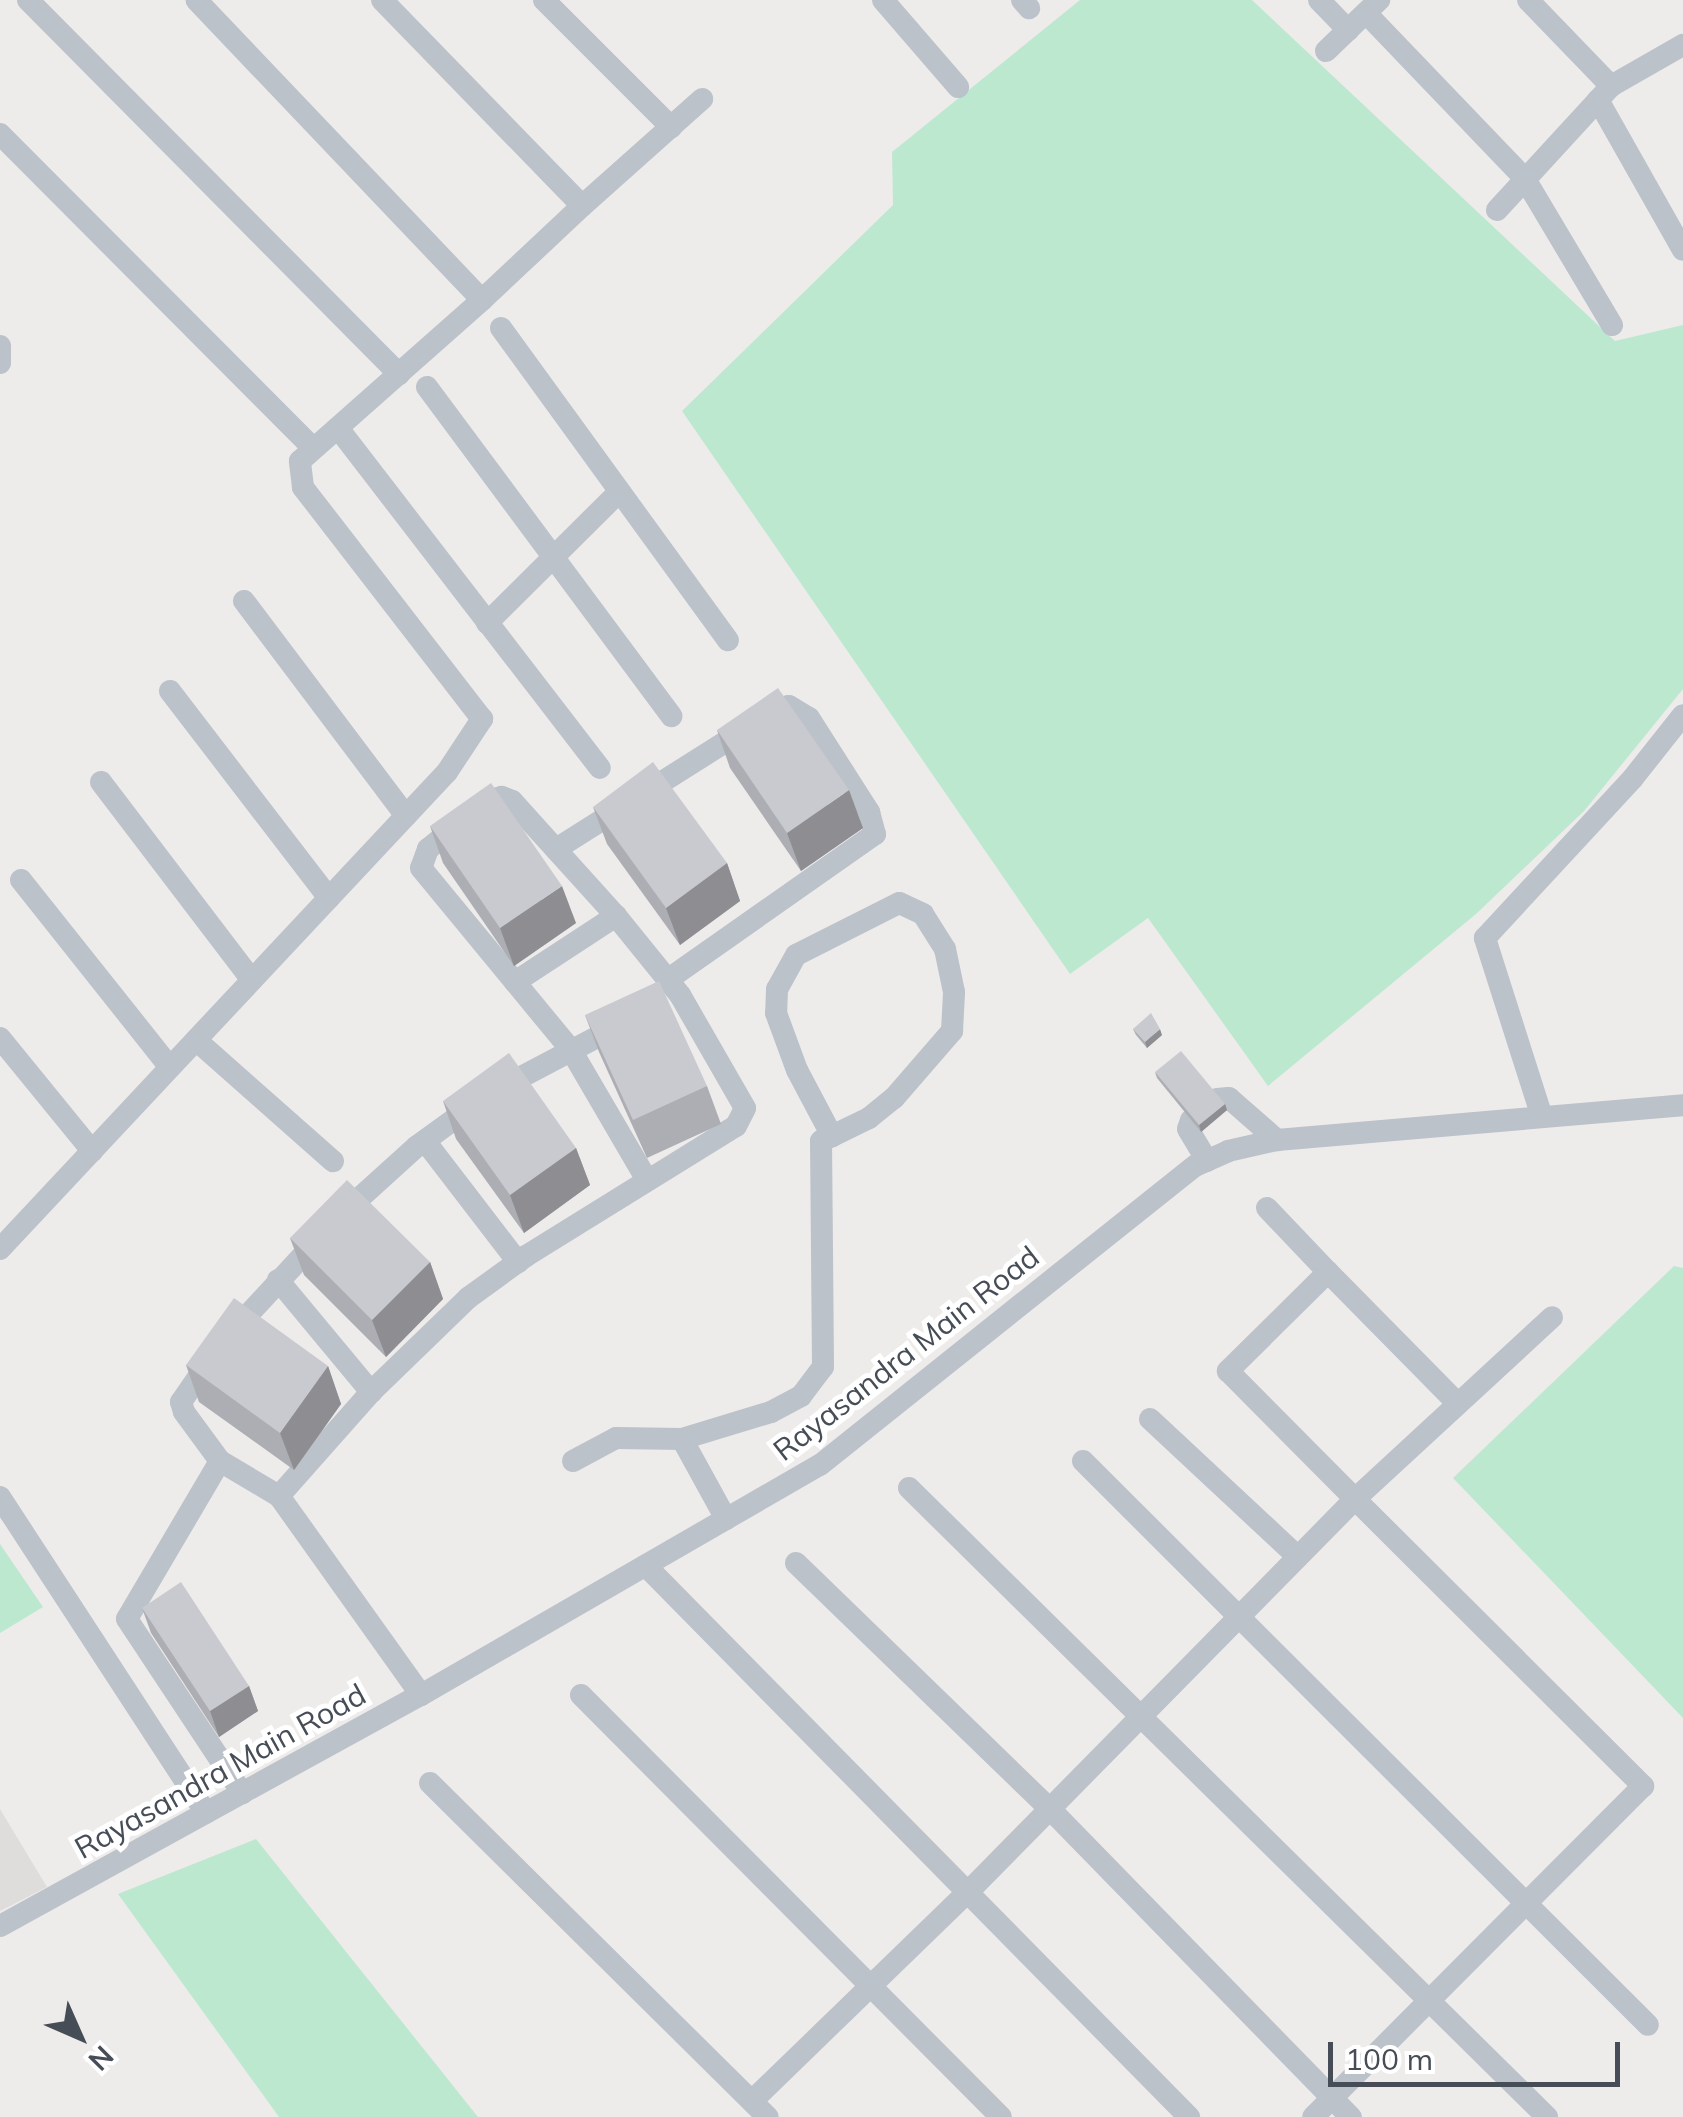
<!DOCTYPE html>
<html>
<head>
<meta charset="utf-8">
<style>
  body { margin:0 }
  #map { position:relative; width:1683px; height:2117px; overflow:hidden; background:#eeebeb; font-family:Mulish,sans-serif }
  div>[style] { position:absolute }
  .education>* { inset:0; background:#dfdcdc }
  .green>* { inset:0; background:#bde8d0 }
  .minor>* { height:22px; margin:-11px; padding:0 11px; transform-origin:11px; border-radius:11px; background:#bbc2c9 }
  .wall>* { inset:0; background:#adaeb3 }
  .shaded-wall>* { inset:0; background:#8d8d92 }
  .building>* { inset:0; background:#c9cad0 }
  span { translate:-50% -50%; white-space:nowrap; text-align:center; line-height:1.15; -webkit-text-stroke:10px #fff; paint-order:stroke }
  .street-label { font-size:30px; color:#464d56 }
  .north { position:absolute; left:30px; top:1987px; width:100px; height:100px; -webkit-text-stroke:8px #fff; paint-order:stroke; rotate:135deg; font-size:28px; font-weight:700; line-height:40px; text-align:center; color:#464d56 }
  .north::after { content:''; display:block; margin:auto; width:35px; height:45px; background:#464d56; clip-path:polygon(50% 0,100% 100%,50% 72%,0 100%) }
  .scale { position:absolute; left:1328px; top:2042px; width:292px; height:45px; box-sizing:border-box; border:5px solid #464d56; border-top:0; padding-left:12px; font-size:30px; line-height:35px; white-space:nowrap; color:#464d56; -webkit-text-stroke:8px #fff; paint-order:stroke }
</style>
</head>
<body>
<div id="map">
  <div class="education">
    <div style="clip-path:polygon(0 1809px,47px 1887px,0 1911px)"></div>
  </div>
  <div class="green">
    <div style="clip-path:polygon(1080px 0,1252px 0,1615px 341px,1683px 325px,1683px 689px,1584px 811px,1476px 914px,1268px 1086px,1148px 918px,1070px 974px,682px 411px,893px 205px,892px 152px)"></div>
    <div style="clip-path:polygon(1674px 1266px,1683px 1268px,1683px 1718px,1453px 1478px)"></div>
    <div style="clip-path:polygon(0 1544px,43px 1607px,0 1633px)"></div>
    <div style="clip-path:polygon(256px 1839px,478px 2117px,279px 2117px,118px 1894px)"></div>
  </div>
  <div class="minor">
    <div style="left:28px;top:0;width:527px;rotate:45.23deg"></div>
    <div style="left:382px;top:0;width:287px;rotate:45.8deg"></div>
    <div style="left:582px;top:206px;width:137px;rotate:136.8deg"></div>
    <div style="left:544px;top:0;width:180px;rotate:45deg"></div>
    <div style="left:883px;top:0;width:115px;rotate:49.2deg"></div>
    <div style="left:1022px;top:0;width:11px;rotate:49deg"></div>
    <div style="left:1319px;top:0;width:42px;rotate:46deg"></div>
    <div style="left:1528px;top:0;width:120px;rotate:46deg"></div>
    <div style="left:1366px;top:13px;width:230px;rotate:46.2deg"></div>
    <div style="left:1525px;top:179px;width:170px;rotate:59.2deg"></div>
    <div style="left:1326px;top:51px;width:74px;rotate:-43.9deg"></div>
    <div style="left:1598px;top:100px;width:172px;rotate:60.5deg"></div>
    <div style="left:0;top:134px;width:443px;rotate:45.1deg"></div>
    <div style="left:582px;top:206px;width:161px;rotate:-41.7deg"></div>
    <div style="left:1497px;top:210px;width:168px;rotate:-47.4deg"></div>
    <div style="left:1611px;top:86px;width:83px;rotate:-29.7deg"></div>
    <div style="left:501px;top:328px;width:386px;rotate:54deg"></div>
    <div style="left:0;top:346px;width:17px;rotate:90deg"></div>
    <div style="left:427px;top:387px;width:410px;rotate:53.4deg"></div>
    <div style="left:338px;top:428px;width:429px;rotate:52.4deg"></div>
    <div style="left:244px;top:601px;width:269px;rotate:53deg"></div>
    <div style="left:487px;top:623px;width:186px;rotate:-44.8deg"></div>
    <div style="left:170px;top:691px;width:261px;rotate:52.5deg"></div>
    <div style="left:101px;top:782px;width:249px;rotate:52.7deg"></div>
    <div style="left:556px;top:849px;width:264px;rotate:-32.3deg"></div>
    <div style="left:779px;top:708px;width:10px;rotate:-11deg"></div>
    <div style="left:789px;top:706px;width:23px;rotate:31deg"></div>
    <div style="left:809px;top:718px;width:112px;rotate:57.4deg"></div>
    <div style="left:869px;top:812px;width:23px;rotate:75deg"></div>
    <div style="left:875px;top:834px;width:254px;rotate:144.9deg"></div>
    <div style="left:21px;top:880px;width:239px;rotate:51.5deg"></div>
    <div style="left:515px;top:982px;width:121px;rotate:-33.2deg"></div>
    <div style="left:0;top:1038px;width:146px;rotate:50.8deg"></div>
    <div style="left:196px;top:1040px;width:183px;rotate:41.5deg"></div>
    <div style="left:1217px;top:1099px;width:12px;rotate:-5deg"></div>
    <div style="left:1229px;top:1098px;width:64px;rotate:41.2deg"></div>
    <div style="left:1542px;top:1117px;width:188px;rotate:-107.7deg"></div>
    <div style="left:1485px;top:938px;width:218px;rotate:-47.2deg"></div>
    <div style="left:1633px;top:778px;width:80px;rotate:-51.6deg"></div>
    <div style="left:1191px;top:1120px;width:9px;rotate:108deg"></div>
    <div style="left:1188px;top:1129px;width:37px;rotate:59deg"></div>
    <div style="left:425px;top:1141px;width:153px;rotate:52.5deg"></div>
    <div style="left:1267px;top:1208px;width:88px;rotate:46.4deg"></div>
    <div style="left:1328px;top:1272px;width:141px;rotate:135.3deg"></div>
    <div style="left:1228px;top:1371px;width:180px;rotate:45.2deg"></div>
    <div style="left:1355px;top:1499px;width:268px;rotate:-42.7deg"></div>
    <div style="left:342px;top:1214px;width:100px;rotate:-42.2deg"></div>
    <div style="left:416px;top:1147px;width:90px;rotate:-36deg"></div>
    <div style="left:489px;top:1094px;width:148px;rotate:-27.8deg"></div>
    <div style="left:0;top:1249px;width:654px;rotate:-46.86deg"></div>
    <div style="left:447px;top:772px;width:64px;rotate:-56.6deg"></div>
    <div style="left:482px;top:719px;width:293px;rotate:-127.7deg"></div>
    <div style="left:303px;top:487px;width:26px;rotate:-97deg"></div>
    <div style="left:300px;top:461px;width:243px;rotate:-41.5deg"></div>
    <div style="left:482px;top:300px;width:414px;rotate:-133.6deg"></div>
    <div style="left:1328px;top:1272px;width:185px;rotate:45.4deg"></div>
    <div style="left:278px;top:1280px;width:146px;rotate:50.3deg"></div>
    <div style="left:233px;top:1331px;width:128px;rotate:-47.2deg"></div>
    <div style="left:210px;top:1360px;width:51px;rotate:124.6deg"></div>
    <div style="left:181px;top:1402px;width:10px;rotate:73deg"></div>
    <div style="left:184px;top:1412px;width:61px;rotate:53.7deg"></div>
    <div style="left:220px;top:1461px;width:69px;rotate:30.7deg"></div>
    <div style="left:1150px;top:1419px;width:202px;rotate:43deg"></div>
    <div style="left:220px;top:1461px;width:183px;rotate:120.5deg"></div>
    <div style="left:127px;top:1619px;width:209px;rotate:56.5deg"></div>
    <div style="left:573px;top:1461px;width:49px;rotate:-28.1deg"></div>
    <div style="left:616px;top:1438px;width:66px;rotate:0.9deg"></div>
    <div style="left:1083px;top:1461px;width:798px;rotate:44.95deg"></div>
    <div style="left:909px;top:1488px;width:896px;rotate:44.59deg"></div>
    <div style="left:0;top:1497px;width:377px;rotate:56.9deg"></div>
    <div style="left:726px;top:1519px;width:91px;rotate:-118.8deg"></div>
    <div style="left:682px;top:1439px;width:93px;rotate:-16.9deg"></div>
    <div style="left:771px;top:1412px;width:34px;rotate:-28deg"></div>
    <div style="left:801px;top:1396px;width:36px;rotate:-53deg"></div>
    <div style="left:823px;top:1367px;width:226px;rotate:-90.5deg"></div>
    <div style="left:821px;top:1141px;width:12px;rotate:-24deg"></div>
    <div style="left:832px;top:1136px;width:41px;rotate:-25.9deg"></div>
    <div style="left:869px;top:1118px;width:32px;rotate:-39deg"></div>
    <div style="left:894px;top:1098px;width:89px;rotate:-49.1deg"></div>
    <div style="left:952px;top:1031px;width:39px;rotate:-87deg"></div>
    <div style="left:954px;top:992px;width:44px;rotate:-101.8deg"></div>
    <div style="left:945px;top:949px;width:41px;rotate:-122.2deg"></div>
    <div style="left:923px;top:914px;width:26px;rotate:-155deg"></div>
    <div style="left:899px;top:903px;width:115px;rotate:153.2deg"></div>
    <div style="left:796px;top:955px;width:39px;rotate:119deg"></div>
    <div style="left:777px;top:989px;width:24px;rotate:92deg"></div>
    <div style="left:776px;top:1013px;width:61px;rotate:69.8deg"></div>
    <div style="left:797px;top:1070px;width:75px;rotate:62.1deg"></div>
    <div style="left:796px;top:1563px;width:354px;rotate:44.1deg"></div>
    <div style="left:1050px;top:1809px;width:431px;rotate:45.7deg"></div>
    <div style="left:646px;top:1566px;width:774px;rotate:45.42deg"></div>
    <div style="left:421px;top:1695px;width:244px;rotate:-125.5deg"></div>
    <div style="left:279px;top:1496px;width:139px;rotate:-48.5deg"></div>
    <div style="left:371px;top:1392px;width:135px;rotate:-44.1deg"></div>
    <div style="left:468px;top:1298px;width:72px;rotate:-35.9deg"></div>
    <div style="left:526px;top:1256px;width:247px;rotate:-31.8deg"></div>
    <div style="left:736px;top:1126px;width:20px;rotate:-63deg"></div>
    <div style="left:745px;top:1108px;width:130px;rotate:-119.9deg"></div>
    <div style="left:680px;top:995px;width:102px;rotate:-129deg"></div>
    <div style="left:616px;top:916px;width:155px;rotate:-132.1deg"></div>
    <div style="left:512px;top:801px;width:11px;rotate:-158deg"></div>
    <div style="left:502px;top:797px;width:16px;rotate:165deg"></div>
    <div style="left:487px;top:801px;width:76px;rotate:140.9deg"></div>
    <div style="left:428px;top:849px;width:20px;rotate:110deg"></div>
    <div style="left:421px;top:868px;width:236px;rotate:50.5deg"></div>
    <div style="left:571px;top:1050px;width:151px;rotate:59.7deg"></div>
    <div style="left:581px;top:1695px;width:595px;rotate:45.14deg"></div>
    <div style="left:430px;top:1783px;width:475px;rotate:44.7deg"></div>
    <div style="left:0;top:1926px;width:480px;rotate:-28.8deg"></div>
    <div style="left:421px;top:1695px;width:461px;rotate:-30deg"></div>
    <div style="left:820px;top:1465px;width:480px;rotate:-38.6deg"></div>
    <div style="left:1195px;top:1166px;width:36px;rotate:-24deg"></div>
    <div style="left:1228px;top:1151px;width:50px;rotate:-12.7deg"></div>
    <div style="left:1277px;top:1140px;width:408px;rotate:-4.9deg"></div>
    <div style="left:752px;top:2101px;width:303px;rotate:-44.1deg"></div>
    <div style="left:970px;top:1890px;width:549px;rotate:-45.44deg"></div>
    <div style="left:1355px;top:1499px;width:407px;rotate:44.9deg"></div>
    <div style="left:1643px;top:1786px;width:467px;rotate:134.9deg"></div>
  </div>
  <div class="wall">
    <div style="clip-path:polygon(717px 730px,863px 828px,801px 871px,730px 768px)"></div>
    <div style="clip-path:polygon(593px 807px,727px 863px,740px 901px,680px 945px,607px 844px)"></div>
    <div style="clip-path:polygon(430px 826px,576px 923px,514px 966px,443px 863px)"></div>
    <div style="clip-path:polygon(585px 1015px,707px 1086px,721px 1124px,647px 1158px,599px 1052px)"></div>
    <div style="clip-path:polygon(1133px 1029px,1162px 1035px,1147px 1048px,1136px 1035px)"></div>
    <div style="clip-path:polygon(1155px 1072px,1225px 1104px,1227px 1110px,1201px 1132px,1157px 1078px)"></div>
    <div style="clip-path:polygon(443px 1101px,576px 1148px,590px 1185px,524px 1233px,456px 1139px)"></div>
    <div style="clip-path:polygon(290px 1238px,430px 1262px,443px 1299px,386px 1357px,304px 1275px)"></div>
    <div style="clip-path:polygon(186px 1365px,328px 1366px,341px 1404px,294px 1470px,199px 1402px)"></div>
    <div style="clip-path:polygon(142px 1608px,249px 1686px,258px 1711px,219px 1737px,151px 1633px)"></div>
  </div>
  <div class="shaded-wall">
    <div style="clip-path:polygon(849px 790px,863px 828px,801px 871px,787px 833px)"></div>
    <div style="clip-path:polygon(727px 863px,740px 901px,680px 945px,666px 908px)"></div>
    <div style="clip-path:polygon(562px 886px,576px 923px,514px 966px,500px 928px)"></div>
    <div style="clip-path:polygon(1160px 1029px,1162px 1035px,1147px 1048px,1145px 1042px)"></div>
    <div style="clip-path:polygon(1225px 1104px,1227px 1110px,1201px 1132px,1199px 1125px)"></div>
    <div style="clip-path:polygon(576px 1148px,590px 1185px,524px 1233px,510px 1195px)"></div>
    <div style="clip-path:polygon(430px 1262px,443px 1299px,386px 1357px,372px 1320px)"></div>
    <div style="clip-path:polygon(328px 1366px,341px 1404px,294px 1470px,280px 1433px)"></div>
    <div style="clip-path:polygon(249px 1686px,258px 1711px,219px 1737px,210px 1711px)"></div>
  </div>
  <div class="building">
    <div style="clip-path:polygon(778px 688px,849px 790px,787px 833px,717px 730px)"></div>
    <div style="clip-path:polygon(653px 762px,727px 863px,666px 908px,593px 807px)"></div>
    <div style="clip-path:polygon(491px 783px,562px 886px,500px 928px,430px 826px)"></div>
    <div style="clip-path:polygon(659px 981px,707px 1086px,633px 1120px,585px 1015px)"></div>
    <div style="clip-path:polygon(1151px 1013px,1160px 1029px,1145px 1042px,1133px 1029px)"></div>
    <div style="clip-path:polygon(1181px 1051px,1225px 1104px,1199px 1125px,1155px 1072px)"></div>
    <div style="clip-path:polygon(509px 1053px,576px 1148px,510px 1195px,443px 1101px)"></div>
    <div style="clip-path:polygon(347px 1180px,430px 1262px,372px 1320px,290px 1238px)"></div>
    <div style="clip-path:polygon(234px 1298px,328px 1366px,280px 1433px,186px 1365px)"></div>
    <div style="clip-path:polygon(181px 1582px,249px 1686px,210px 1711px,142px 1608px)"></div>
  </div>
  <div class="street-label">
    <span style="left:906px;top:1353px;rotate:-38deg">Rayasandra Main Road</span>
    <span style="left:220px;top:1771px;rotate:-29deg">Rayasandra Main Road</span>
  </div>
  <div class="north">N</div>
  <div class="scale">100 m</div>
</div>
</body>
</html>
